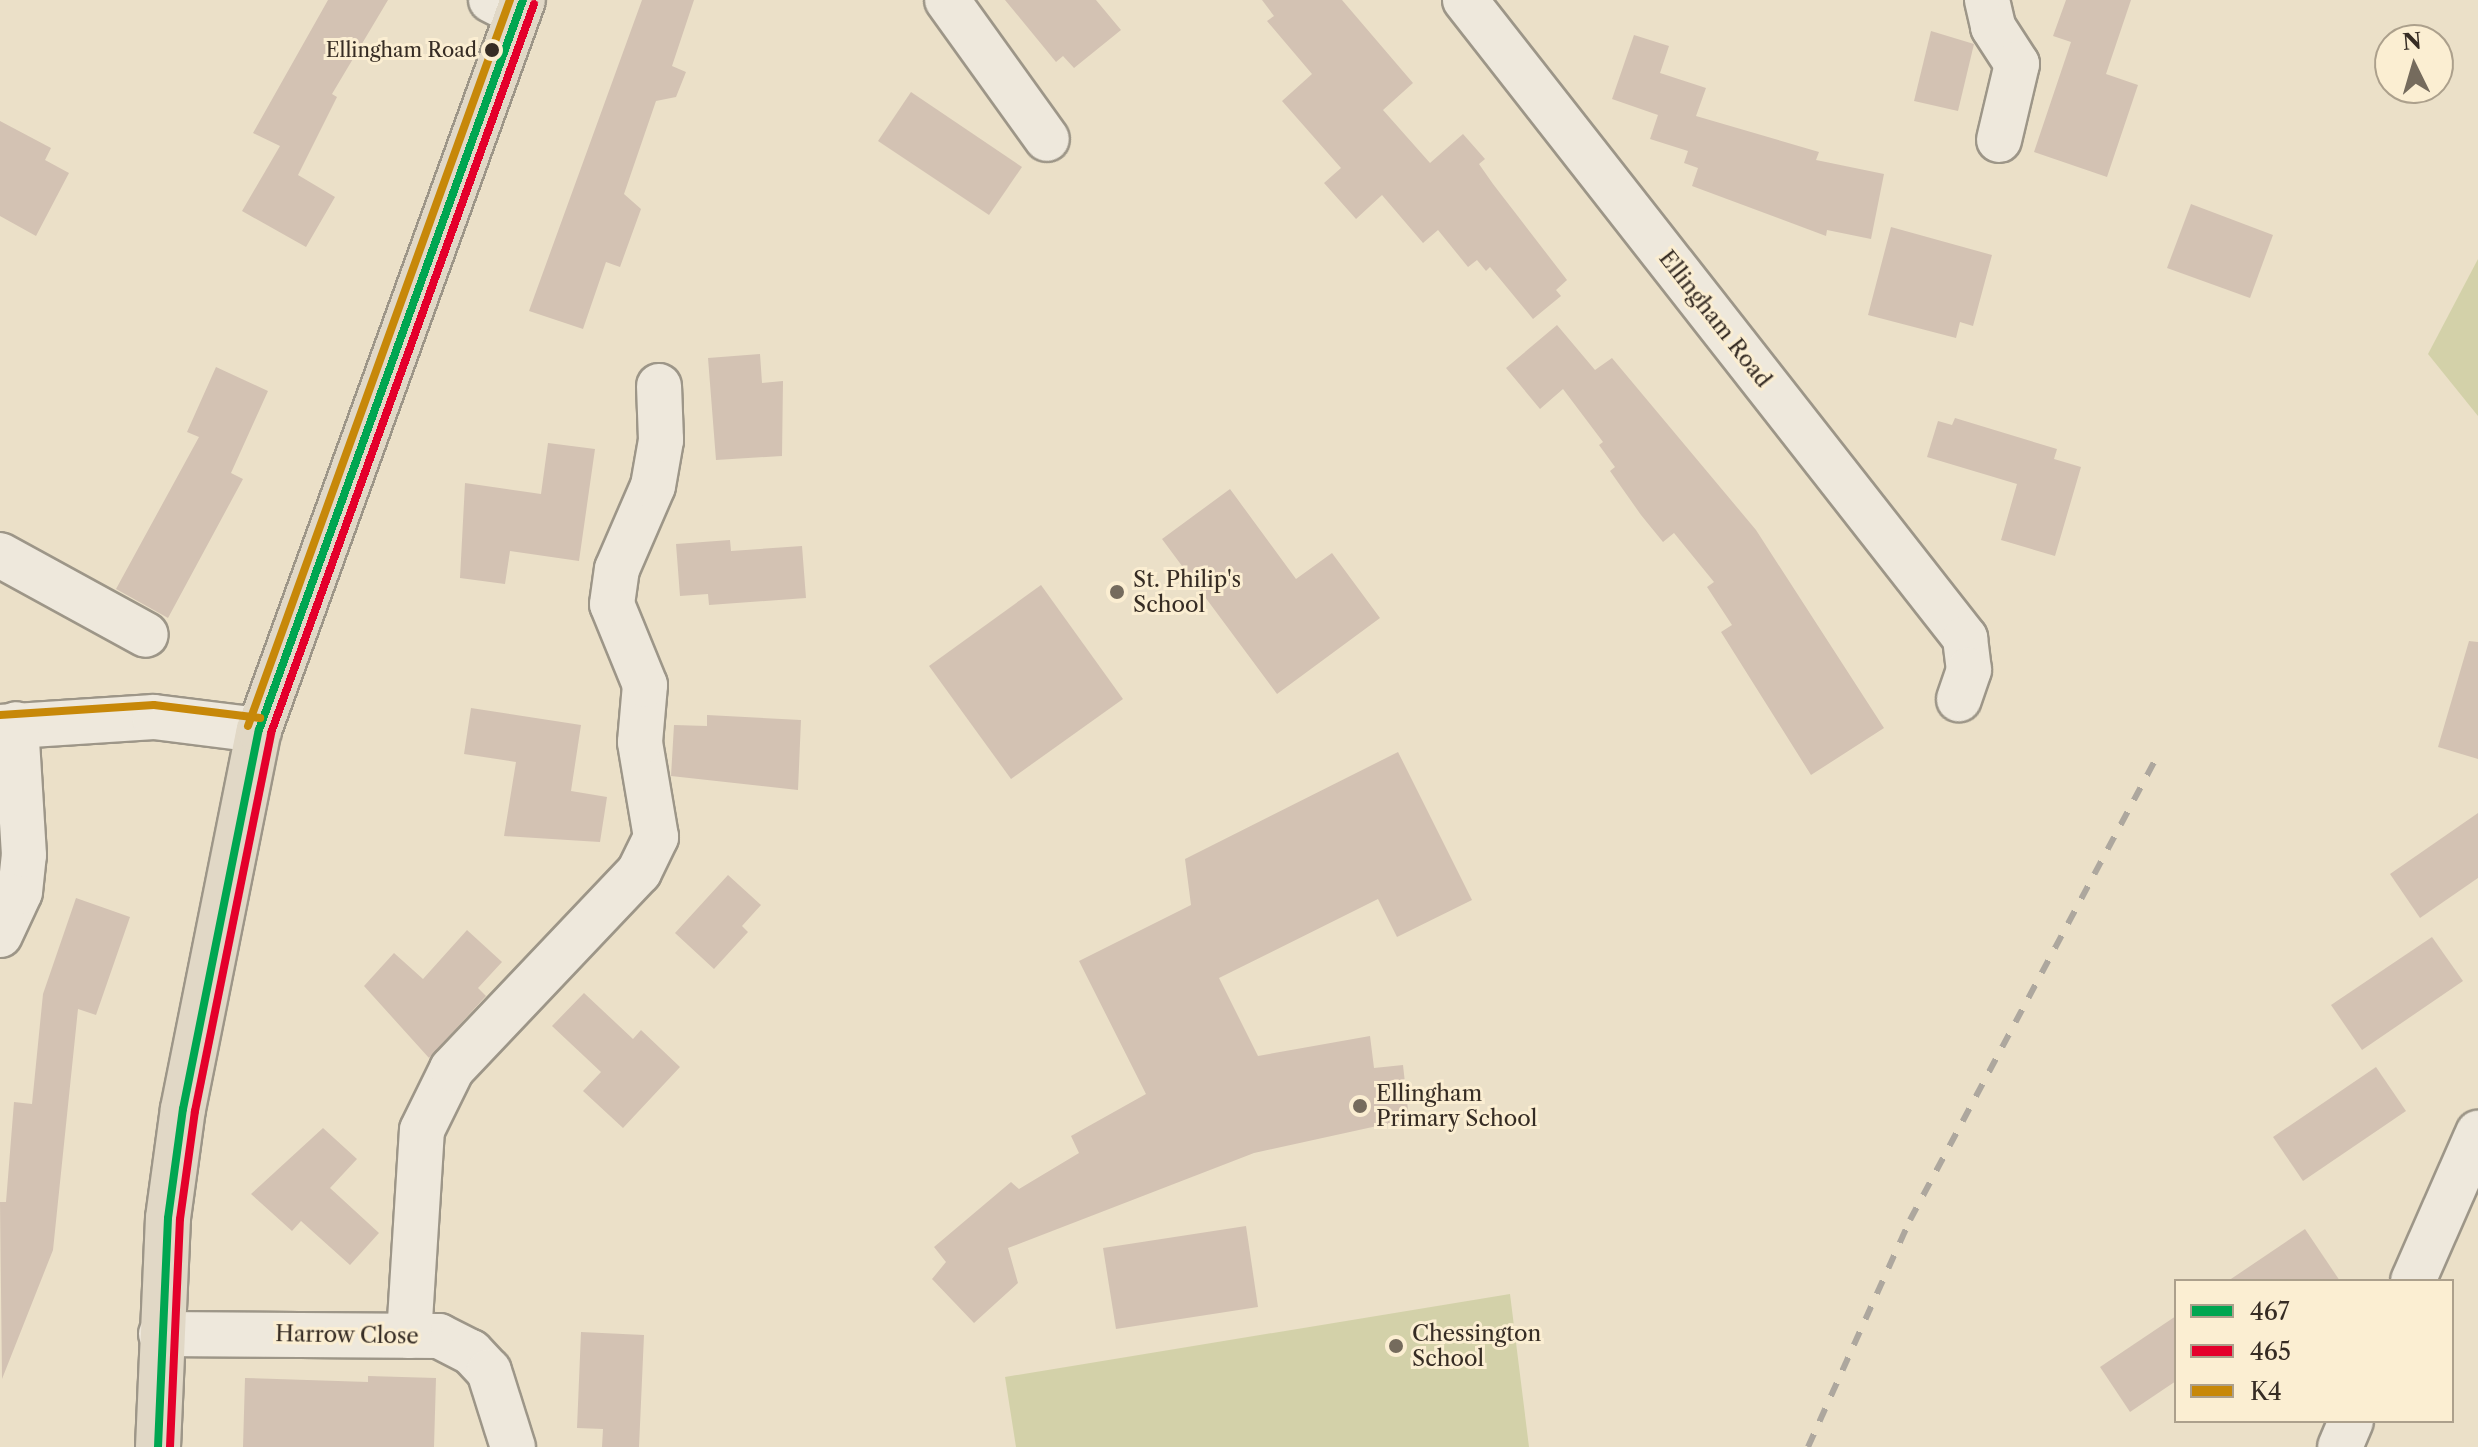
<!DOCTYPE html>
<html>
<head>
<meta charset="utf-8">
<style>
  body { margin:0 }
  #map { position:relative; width:2478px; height:1447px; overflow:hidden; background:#ebe0c8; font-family:"Libre Caslon Text",serif }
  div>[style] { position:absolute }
  .green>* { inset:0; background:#d3d1a9 }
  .building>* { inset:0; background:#d3c2b3 }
  .roads { filter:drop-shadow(2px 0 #9d9688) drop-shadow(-2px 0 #9d9688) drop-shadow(0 2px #9d9688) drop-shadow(0 -2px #9d9688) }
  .minor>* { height:44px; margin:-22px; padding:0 22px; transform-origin:22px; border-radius:22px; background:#eee8dc }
  .trunk>* { height:44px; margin:-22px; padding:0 22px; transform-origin:22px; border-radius:22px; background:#e1d8c6 }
  .rail>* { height:6px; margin-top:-3px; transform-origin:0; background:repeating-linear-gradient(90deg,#ada79e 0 14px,transparent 0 28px) }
  .bus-1>* { height:8px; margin:-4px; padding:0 4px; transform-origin:4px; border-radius:4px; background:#00a651 }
  .bus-2>* { height:8px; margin:-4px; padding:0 4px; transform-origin:4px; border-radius:4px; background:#e4002b }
  .bus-3>* { height:8px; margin:-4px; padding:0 4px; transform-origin:4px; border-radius:4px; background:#c78809 }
  .dots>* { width:22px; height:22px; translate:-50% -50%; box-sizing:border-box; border:4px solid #fbeed2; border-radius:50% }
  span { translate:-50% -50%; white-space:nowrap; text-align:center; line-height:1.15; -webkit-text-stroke:6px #fbeed2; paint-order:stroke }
  .bus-label { font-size:20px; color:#362c24 }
  .right { translate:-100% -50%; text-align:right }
  .street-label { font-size:22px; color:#362c24 }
  .poi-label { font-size:22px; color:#362c24 }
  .left { translate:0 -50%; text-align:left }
  .legend { position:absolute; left:2174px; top:1279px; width:280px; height:144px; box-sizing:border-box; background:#fbeed2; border:2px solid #aca08c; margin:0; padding:10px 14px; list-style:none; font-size:24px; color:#362c24 }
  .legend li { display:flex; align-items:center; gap:16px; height:40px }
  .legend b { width:40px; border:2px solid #aca08c }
  .north { position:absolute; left:2374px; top:24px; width:80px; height:80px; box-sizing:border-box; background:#fbeed2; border:2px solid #aca08c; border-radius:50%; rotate:355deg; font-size:22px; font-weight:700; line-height:32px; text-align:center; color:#362c24 }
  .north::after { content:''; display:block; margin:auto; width:28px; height:36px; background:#756b5d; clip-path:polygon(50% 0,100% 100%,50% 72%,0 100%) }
</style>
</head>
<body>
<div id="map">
  <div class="green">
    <div style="clip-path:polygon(2478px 259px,2478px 416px,2428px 354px)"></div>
    <div style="clip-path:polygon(1510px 1294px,1529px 1447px,1016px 1447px,1005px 1377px)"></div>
  </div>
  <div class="building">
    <div style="clip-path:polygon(328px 0,388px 0,332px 94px,337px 97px,298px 175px,335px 197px,306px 247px,242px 211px,280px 146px,253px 133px)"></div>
    <div style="clip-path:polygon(642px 0,694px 0,672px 66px,686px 72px,676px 97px,656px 101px,624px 194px,641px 209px,620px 267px,606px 262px,583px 329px,529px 311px)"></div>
    <div style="clip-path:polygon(1005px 0,1096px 0,1121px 30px,1074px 68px,1063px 56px,1056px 62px)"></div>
    <div style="clip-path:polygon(1262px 0,1342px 0,1413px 83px,1383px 110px,1430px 163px,1463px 134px,1485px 159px,1479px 164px,1493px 184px,1567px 280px,1556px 290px,1561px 296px,1533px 319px,1490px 267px,1486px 271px,1477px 260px,1468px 267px,1438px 230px,1423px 243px,1382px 195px,1356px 219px,1324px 183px,1341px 168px,1282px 101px,1312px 74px,1267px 21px,1274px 16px)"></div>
    <div style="clip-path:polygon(2066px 0,2131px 0,2106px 74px,2138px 85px,2107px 177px,2034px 152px,2071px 42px,2053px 36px)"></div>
    <div style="clip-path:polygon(1931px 31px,1974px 44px,1958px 111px,1914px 101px)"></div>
    <div style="clip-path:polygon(1634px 35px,1669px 46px,1660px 73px,1706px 88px,1696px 116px,1819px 152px,1816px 160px,1884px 174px,1871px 239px,1827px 230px,1826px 236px,1692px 186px,1698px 168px,1684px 163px,1688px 151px,1650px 139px,1658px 115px,1612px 99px)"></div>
    <div style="clip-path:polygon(911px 92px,1022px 167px,989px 215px,878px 141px)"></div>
    <div style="clip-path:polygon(0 121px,51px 148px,45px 160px,69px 173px,36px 236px,0 216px)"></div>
    <div style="clip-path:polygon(2191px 204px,2273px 235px,2250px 298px,2167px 268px)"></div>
    <div style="clip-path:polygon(1891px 227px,1992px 255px,1973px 326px,1960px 322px,1956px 338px,1868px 315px)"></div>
    <div style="clip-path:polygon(1557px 325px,1595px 370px,1612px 358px,1756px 530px,1884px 728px,1811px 775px,1721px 632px,1732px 625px,1707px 587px,1714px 582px,1674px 533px,1663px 542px,1641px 515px,1610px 471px,1615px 467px,1599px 445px,1603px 442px,1563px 389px,1540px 409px,1506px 368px)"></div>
    <div style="clip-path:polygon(760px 354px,762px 383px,783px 381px,782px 456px,716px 460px,708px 358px)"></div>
    <div style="clip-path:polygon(216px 367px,268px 391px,231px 473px,243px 479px,168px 618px,116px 589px,199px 437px,187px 432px)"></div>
    <div style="clip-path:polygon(1955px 418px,2057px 449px,2054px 459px,2081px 467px,2055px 556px,2001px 540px,2017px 484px,1927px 457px,1938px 421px,1952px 425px)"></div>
    <div style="clip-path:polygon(548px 443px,595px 449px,579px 561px,510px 551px,505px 584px,460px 578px,465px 483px,541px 494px)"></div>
    <div style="clip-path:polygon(1230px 489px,1296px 579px,1332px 553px,1380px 618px,1277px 694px,1162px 539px)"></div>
    <div style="clip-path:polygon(730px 540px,731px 551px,802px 546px,806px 598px,709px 605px,708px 594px,680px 596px,676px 544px)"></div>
    <div style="clip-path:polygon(1041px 585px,1123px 699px,1011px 779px,929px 666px)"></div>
    <div style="clip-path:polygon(2469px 641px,2478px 642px,2478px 759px,2438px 747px)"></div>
    <div style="clip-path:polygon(471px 708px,581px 725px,571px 791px,607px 797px,600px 842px,504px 836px,516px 762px,464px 754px)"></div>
    <div style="clip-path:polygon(707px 715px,801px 720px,798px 790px,671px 776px,674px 725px,707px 726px)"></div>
    <div style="clip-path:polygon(1398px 752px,1472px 900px,1397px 937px,1378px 899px,1219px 978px,1258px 1056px,1370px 1036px,1374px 1068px,1403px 1065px,1409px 1119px,1254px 1153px,1008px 1248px,1018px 1283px,974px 1323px,932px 1279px,946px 1262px,934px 1247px,1011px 1182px,1019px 1189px,1079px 1153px,1071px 1136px,1146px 1094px,1079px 961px,1191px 905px,1185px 859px)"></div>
    <div style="clip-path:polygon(2478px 813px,2478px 878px,2420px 918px,2390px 874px)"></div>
    <div style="clip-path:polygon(728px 875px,761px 905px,742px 926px,748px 932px,714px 969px,675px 933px)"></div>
    <div style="clip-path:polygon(76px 898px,130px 917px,96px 1015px,78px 1009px,53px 1250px,2px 1379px,0 1202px,6px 1202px,14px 1102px,32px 1104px,43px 994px)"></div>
    <div style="clip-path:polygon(467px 930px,502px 962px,478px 988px,486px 996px,429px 1058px,364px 986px,394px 953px,423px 979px)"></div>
    <div style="clip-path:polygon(2432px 937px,2463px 981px,2362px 1050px,2331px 1005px)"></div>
    <div style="clip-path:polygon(584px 993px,633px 1039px,641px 1030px,680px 1067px,623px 1128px,583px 1091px,601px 1072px,552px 1026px)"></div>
    <div style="clip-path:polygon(2376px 1067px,2406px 1111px,2303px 1181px,2273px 1137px)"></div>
    <div style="clip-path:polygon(323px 1128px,357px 1159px,330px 1188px,379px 1233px,350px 1265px,301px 1221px,292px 1231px,251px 1194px)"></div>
    <div style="clip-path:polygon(1246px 1226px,1258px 1307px,1116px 1329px,1103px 1248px)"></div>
    <div style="clip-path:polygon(2305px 1229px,2340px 1281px,2228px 1281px)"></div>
    <div style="clip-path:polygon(2176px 1316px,2176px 1381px,2130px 1412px,2100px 1367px)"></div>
    <div style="clip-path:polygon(581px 1332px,644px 1335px,639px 1447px,602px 1447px,603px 1429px,577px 1428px)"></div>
    <div style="clip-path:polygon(368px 1376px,436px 1378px,434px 1447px,243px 1447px,245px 1378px,368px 1382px)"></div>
  </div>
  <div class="roads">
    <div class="minor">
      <div style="left:491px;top:0;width:30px;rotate:27deg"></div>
      <div style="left:947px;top:0;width:171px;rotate:54.3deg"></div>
      <div style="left:1465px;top:0;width:811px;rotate:51.91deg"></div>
      <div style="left:1965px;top:638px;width:32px;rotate:83deg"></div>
      <div style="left:1969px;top:670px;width:31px;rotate:109deg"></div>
      <div style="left:1987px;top:0;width:28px;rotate:77deg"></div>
      <div style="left:1993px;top:27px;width:44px;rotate:57deg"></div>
      <div style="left:2017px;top:64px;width:78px;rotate:103.3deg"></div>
      <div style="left:0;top:555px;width:166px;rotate:28.7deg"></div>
      <div style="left:0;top:727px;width:154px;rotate:-3.7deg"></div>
      <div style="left:154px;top:717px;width:106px;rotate:7.1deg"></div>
      <div style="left:0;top:935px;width:47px;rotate:-65.1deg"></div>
      <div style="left:20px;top:892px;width:37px;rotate:-84deg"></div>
      <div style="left:24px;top:855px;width:131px;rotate:-93.5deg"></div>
      <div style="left:2413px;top:1281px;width:162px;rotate:-66.3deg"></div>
      <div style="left:161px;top:1334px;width:278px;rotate:0.4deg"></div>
      <div style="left:439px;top:1336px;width:36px;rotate:27deg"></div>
      <div style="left:471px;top:1352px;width:26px;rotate:47deg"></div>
      <div style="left:489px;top:1371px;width:80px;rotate:72.5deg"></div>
      <div style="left:409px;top:1336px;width:206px;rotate:-86.4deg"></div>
      <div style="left:422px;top:1130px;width:68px;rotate:-63.8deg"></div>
      <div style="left:452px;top:1069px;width:272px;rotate:-46.5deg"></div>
      <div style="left:639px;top:872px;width:39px;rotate:-64deg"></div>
      <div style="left:656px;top:837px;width:96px;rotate:-99.6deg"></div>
      <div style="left:640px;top:742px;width:57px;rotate:-85deg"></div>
      <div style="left:645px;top:685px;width:87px;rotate:-112.2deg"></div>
      <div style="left:612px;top:604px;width:35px;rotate:-82deg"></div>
      <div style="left:617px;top:569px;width:90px;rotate:-66.6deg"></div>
      <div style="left:653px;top:486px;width:47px;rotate:-80.1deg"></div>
      <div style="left:661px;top:440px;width:54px;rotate:-92.1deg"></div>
      <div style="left:2340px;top:1447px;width:28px;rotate:-67deg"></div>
    </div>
    <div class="trunk">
      <div style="left:158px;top:1447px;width:229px;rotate:-87.5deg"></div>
      <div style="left:168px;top:1218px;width:110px;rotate:-82.2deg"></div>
      <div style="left:183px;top:1109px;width:387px;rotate:-78.7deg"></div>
      <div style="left:259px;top:730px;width:776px;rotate:-70.12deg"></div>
    </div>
  </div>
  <div class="rail">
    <div style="left:1808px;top:1447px;width:249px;rotate:-65.8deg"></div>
    <div style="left:1910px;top:1220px;width:531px;rotate:-61.94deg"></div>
  </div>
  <div class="bus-1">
    <div style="left:158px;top:1447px;width:229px;rotate:-87.5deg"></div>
    <div style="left:168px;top:1218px;width:110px;rotate:-82.2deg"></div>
    <div style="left:183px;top:1109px;width:387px;rotate:-78.7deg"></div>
    <div style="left:259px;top:730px;width:776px;rotate:-70.12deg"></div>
  </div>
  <div class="bus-2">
    <div style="left:170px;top:1447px;width:228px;rotate:-87.5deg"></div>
    <div style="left:180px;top:1219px;width:109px;rotate:-82.1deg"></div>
    <div style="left:195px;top:1111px;width:386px;rotate:-78.6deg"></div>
    <div style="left:271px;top:733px;width:775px;rotate:-70.16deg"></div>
  </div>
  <div class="bus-3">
    <div style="left:0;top:715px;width:154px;rotate:-3.7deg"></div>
    <div style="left:154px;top:705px;width:107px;rotate:7deg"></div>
    <div style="left:248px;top:726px;width:772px;rotate:-70.16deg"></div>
  </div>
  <div class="dots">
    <div style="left:492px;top:50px;background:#362c24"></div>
    <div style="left:1117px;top:592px;background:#756b5d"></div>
    <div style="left:1360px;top:1106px;background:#756b5d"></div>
    <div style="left:1396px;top:1346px;background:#756b5d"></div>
  </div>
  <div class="bus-label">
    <span class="right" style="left:477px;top:50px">Ellingham Road</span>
  </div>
  <div class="street-label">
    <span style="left:1715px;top:319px;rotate:52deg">Ellingham Road</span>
    <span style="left:347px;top:1335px;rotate:1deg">Harrow Close</span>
  </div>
  <div class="poi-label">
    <span class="left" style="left:1133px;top:592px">St. Philip's<br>School</span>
    <span class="left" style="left:1376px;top:1106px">Ellingham<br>Primary School</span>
    <span class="left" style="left:1412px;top:1346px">Chessington<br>School</span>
  </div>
  <ul class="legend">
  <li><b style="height:10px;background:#00a651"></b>467</li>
  <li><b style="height:10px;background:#e4002b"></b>465</li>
  <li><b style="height:10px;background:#c78809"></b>K4</li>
  </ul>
  <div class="north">N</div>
</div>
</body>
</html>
